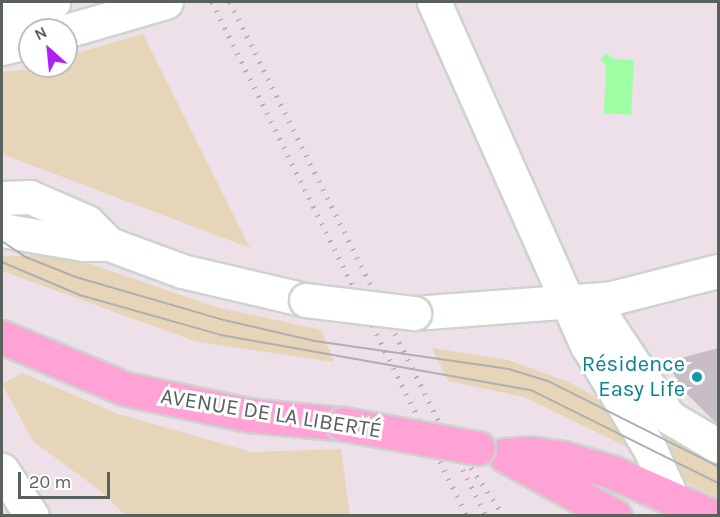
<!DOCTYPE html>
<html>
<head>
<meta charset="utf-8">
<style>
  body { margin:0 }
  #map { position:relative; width:720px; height:517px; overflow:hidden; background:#ede0e8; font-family:Karla,sans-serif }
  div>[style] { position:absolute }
  .green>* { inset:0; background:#e7d5ba }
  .water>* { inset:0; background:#9effa2 }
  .building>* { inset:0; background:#c8bdc4 }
  .roads { filter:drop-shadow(2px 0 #ccd4ce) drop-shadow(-2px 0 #ccd4ce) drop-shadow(0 2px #ccd4ce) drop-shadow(0 -2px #ccd4ce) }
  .minor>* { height:33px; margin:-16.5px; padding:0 16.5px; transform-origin:16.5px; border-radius:16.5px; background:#fff }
  .major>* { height:33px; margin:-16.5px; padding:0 16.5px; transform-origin:16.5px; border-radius:16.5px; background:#ffa3d6 }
  .tram>* { height:1.5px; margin:-0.75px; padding:0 0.75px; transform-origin:0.75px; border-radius:0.75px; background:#aeb0ae }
  .rail>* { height:4.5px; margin-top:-2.25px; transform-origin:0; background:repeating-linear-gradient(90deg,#aeb0ae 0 1.5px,transparent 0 9.5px) }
  .bridges { filter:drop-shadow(2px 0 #ccd4ce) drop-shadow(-2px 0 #ccd4ce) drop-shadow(0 2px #ccd4ce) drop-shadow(0 -2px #ccd4ce) }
  .minor-bridge>* { height:33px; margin:-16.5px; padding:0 16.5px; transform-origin:16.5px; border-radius:16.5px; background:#fff }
  .major-bridge>* { height:33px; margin:-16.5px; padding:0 16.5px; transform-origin:16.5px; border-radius:16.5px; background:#ffa3d6 }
  .dots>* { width:16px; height:16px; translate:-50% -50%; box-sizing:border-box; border:3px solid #fff; border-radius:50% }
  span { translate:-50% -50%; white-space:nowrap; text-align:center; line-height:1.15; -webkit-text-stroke:6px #fff; paint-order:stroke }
  .culture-label { font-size:22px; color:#0d838f }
  .right { translate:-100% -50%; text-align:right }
  .street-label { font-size:22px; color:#59625a }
  .frame { position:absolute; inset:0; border:3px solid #59625a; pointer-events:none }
  .north { position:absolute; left:18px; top:18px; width:60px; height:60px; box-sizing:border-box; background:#fff; border:2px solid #bdc0bd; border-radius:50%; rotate:333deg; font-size:16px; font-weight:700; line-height:24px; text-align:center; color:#59625a }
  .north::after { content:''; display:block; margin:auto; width:21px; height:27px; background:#b21ef4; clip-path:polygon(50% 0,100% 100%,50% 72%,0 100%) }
  .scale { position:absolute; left:18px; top:472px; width:92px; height:27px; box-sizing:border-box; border:3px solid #59625a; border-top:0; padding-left:8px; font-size:18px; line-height:21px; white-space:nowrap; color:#59625a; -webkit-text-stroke:4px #fff; paint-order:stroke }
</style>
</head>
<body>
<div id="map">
  <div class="green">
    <div style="clip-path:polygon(143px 34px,250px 248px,2px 154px,2px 72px,66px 66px,66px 56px)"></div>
    <div style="clip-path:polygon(45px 255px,84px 262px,216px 307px,321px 330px,334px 362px,197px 342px,2px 271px,2px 256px)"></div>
    <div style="clip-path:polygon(432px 348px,508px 360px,566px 381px,609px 404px,637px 452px,524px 397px,448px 381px)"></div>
    <div style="clip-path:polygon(22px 373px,118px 414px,251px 452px,341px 449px,350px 515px,125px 515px,103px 493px,33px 441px,2px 384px)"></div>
    <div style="clip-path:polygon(643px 418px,718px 457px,718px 498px,677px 478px)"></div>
  </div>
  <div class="water">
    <div style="clip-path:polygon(607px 53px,613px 59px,634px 60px,631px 115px,604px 113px,606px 65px,600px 59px)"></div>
  </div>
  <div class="building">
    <div style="clip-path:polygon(718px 348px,718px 425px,684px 391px,667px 362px)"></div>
  </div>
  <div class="roads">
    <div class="minor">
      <div style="left:434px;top:2px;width:376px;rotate:66deg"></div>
      <div style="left:587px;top:345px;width:122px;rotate:58.8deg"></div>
      <div style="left:650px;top:449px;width:51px;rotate:65.9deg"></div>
      <div style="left:2px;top:15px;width:53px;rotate:-14.3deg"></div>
      <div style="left:66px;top:31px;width:104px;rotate:-16.2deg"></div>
      <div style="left:2px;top:48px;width:29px;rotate:-14deg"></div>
      <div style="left:2px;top:198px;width:28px;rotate:-2deg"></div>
      <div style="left:30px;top:197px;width:62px;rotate:23.7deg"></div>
      <div style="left:87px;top:222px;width:31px;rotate:45deg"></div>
      <div style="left:2px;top:230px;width:82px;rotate:9.8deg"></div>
      <div style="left:83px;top:244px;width:26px"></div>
      <div style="left:109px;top:244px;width:78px;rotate:20.3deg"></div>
      <div style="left:182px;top:271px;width:127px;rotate:13.2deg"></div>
      <div style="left:567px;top:300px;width:42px;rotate:27.2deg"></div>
      <div style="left:604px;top:319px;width:118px;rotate:56.4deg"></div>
      <div style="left:669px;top:417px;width:57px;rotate:30.6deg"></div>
      <div style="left:414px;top:313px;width:199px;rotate:-4.3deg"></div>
      <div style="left:612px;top:298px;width:109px;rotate:-14.3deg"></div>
      <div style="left:2px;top:470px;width:55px;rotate:56.9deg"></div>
    </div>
    <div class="major">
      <div style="left:2px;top:337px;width:134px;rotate:22.8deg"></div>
      <div style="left:126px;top:389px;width:125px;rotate:12deg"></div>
      <div style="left:248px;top:415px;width:95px;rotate:5.4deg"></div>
      <div style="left:505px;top:455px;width:24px;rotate:-5deg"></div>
      <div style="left:529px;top:453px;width:35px;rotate:8deg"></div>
      <div style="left:564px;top:458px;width:50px;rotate:16.3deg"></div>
      <div style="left:612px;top:472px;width:109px;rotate:23.7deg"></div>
      <div style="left:508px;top:457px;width:122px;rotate:28.9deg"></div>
    </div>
  </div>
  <div class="tram">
    <div style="left:2px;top:241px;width:29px;rotate:34deg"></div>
    <div style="left:26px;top:257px;width:54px;rotate:21.8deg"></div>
    <div style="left:76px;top:277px;width:154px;rotate:16.2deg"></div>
    <div style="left:224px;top:320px;width:93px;rotate:13deg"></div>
    <div style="left:315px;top:341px;width:196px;rotate:8.2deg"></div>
    <div style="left:509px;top:369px;width:41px;rotate:17.1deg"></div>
    <div style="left:548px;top:381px;width:190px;rotate:26.6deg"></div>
    <div style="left:2px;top:262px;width:85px;rotate:22.9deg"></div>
    <div style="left:80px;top:295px;width:147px;rotate:15.8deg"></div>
    <div style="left:221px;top:335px;width:315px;rotate:10.1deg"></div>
    <div style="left:531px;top:390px;width:209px;rotate:26.4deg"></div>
  </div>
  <div class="rail">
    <div style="left:212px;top:2px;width:574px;rotate:63.61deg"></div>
    <div style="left:230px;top:2px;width:574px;rotate:63.52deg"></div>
    <div style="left:466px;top:460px;width:68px;rotate:55.8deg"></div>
  </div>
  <div class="bridges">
    <div class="minor-bridge">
      <div style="left:306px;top:300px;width:109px;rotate:6.9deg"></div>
    </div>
    <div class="major-bridge">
      <div style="left:343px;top:424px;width:137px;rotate:10.1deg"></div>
    </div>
  </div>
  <div class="dots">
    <div style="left:697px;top:377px;background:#0f9aa8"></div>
  </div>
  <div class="culture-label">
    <span class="right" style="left:685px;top:377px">Résidence<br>Easy Life</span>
  </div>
  <div class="street-label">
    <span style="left:271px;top:414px;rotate:9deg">AVENUE DE LA LIBERTÉ</span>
  </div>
  <div class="frame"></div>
  <div class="north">N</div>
  <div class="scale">20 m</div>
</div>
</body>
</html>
